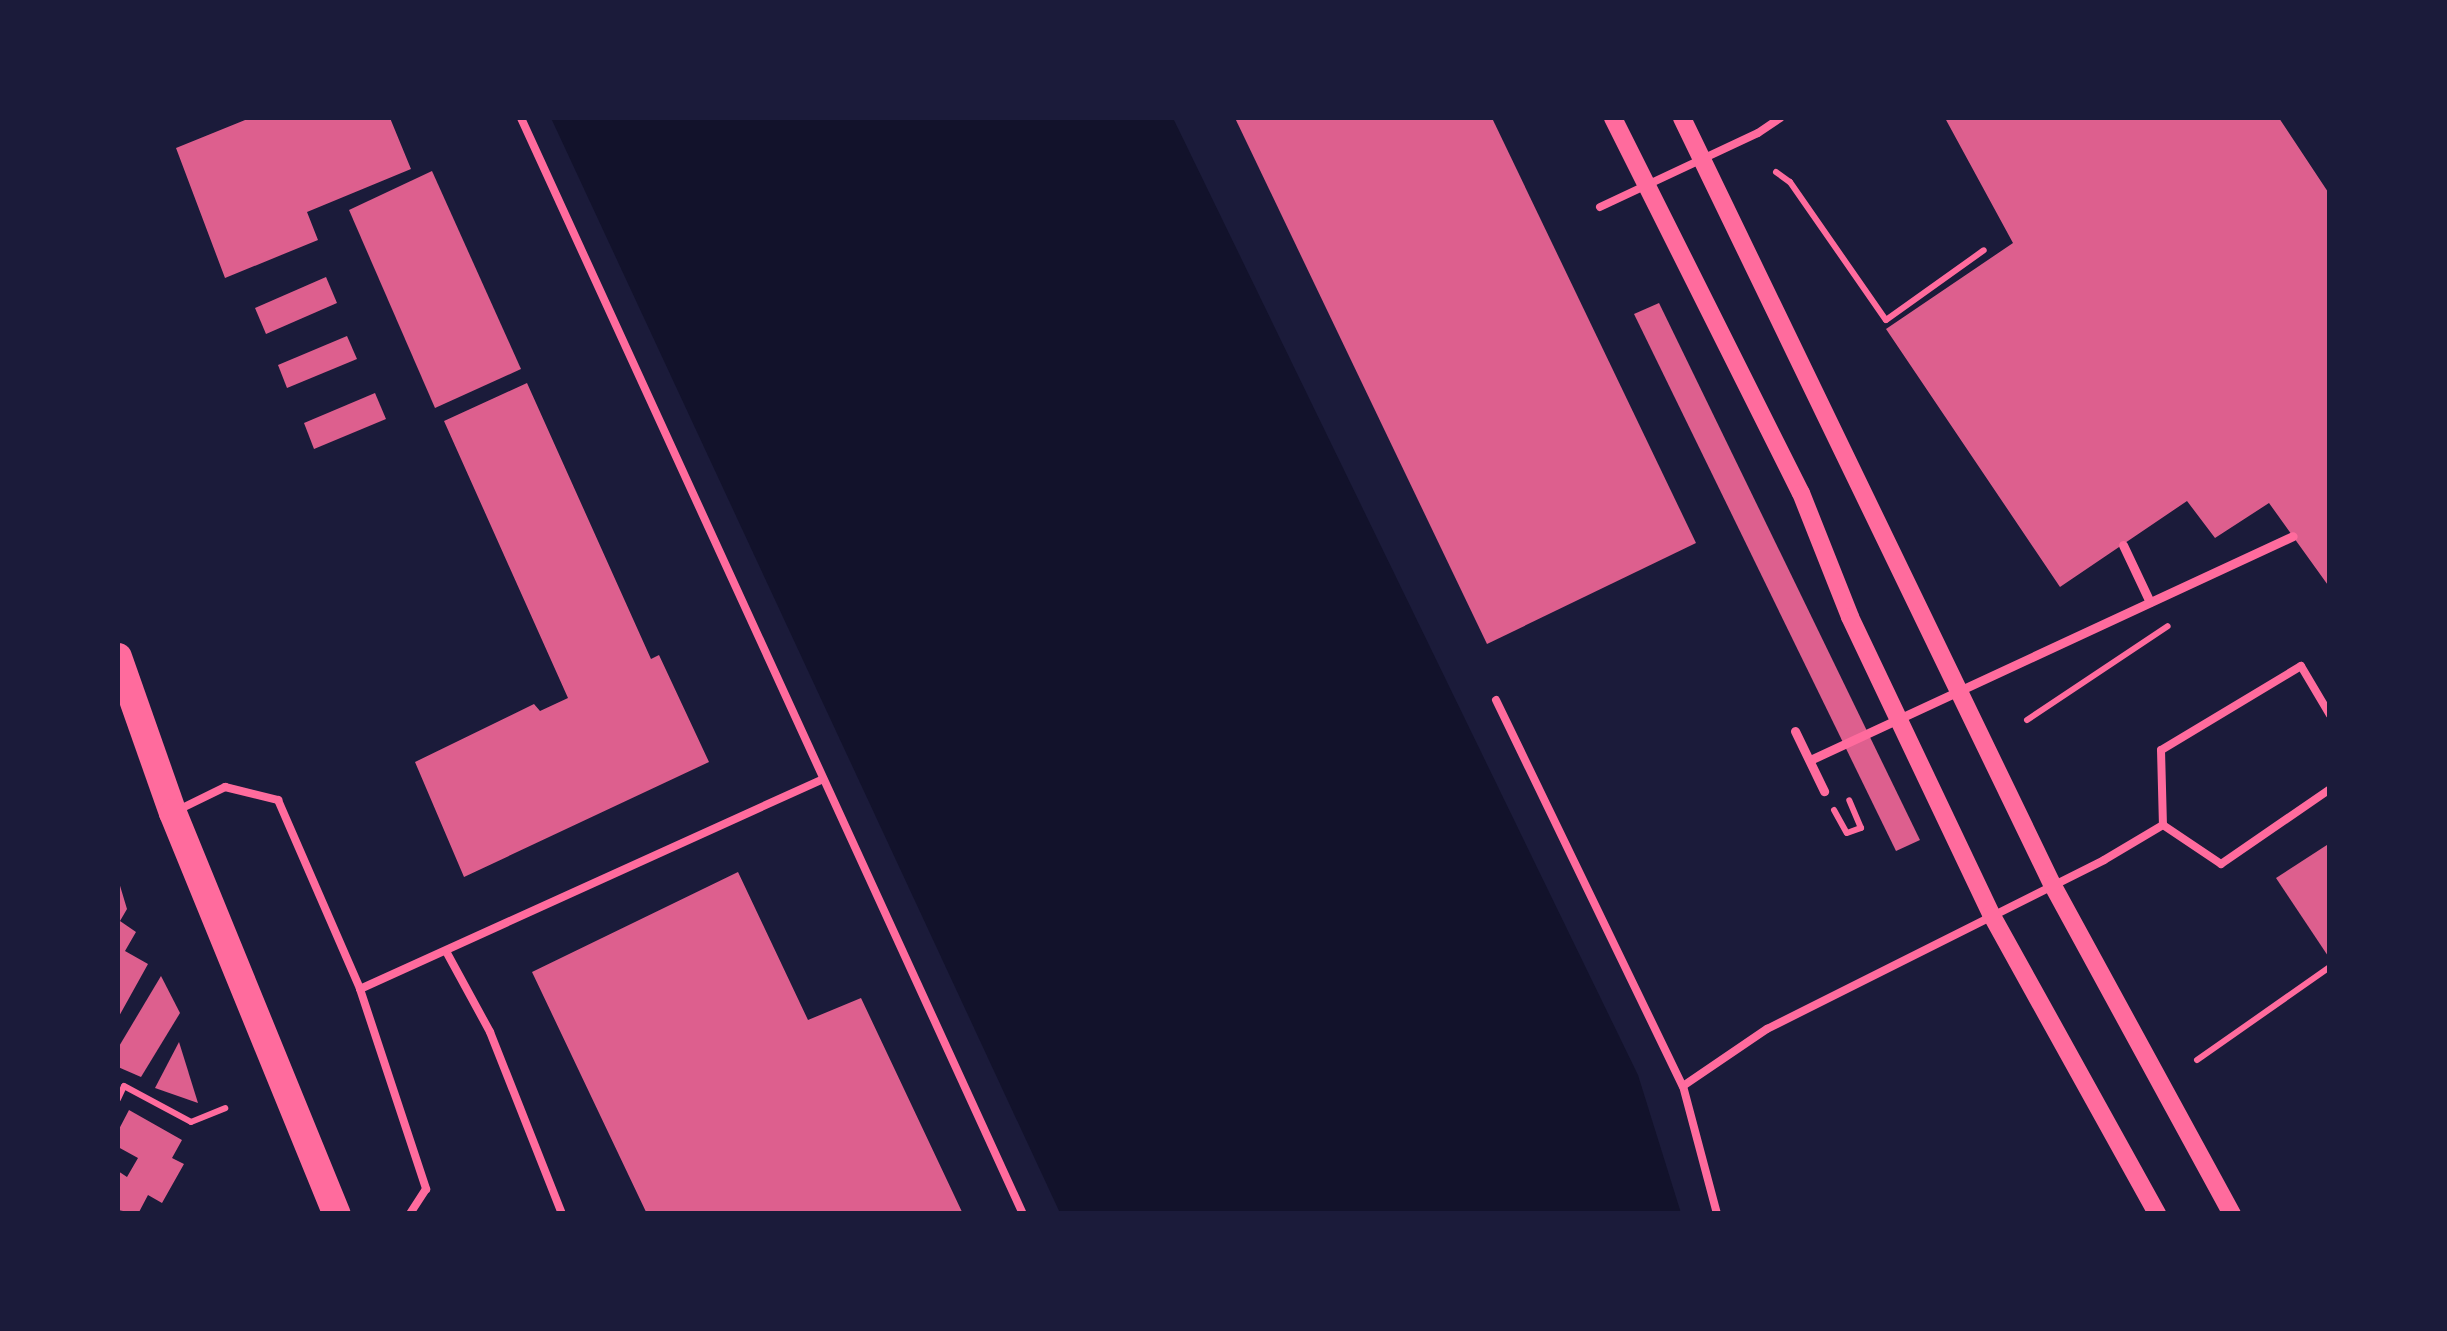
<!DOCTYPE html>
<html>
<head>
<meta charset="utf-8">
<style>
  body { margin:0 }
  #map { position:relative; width:2447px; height:1331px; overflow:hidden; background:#1b1b3a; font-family:"Golos Text",sans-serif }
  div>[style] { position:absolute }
  .water>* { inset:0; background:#12122b }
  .building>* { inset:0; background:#dd5f8e }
  .path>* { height:6px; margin:-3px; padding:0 3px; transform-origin:3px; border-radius:3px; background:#ff6b9d }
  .service>* { height:8px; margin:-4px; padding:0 4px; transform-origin:4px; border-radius:4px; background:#ff6b9d }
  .pedestrian>* { height:9px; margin:-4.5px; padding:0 4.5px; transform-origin:4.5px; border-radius:4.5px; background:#ff6b9d }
  .tertiary>* { height:18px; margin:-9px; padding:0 9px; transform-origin:9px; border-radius:9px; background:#ff6b9d }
  .trunk>* { height:28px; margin:-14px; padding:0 14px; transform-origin:14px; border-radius:14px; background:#ff6b9d }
  span { translate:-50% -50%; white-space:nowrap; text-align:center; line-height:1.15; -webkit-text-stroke:10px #1b1b3a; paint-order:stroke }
  .frame { position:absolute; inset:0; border:120px solid #1b1b3a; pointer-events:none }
</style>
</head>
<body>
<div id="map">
  <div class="water">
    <div style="clip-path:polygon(551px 118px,1173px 118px,1638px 1075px,1681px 1213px,1060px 1213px)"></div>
  </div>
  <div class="building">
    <div style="clip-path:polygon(250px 118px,390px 118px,411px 169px,307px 212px,318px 240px,225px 278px,176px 148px)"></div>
    <div style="clip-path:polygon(1235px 118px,1492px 118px,1696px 543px,1487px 644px)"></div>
    <div style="clip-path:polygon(1945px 118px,2279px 118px,2330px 195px,2330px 588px,2269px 503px,2215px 538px,2187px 501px,2060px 587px,1886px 329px,2013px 243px)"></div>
    <div style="clip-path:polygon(432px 171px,521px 369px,435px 408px,349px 210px)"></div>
    <div style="clip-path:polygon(326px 277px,337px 303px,266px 334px,255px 308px)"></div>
    <div style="clip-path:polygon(1659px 303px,1920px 840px,1896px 851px,1634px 314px)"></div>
    <div style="clip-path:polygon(347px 336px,357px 359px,287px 388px,278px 365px)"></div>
    <div style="clip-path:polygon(527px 383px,651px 659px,659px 655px,709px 762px,464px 877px,415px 762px,534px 704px,540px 711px,568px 698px,444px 421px)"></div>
    <div style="clip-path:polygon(375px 393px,386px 419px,314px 449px,304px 423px)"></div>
    <div style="clip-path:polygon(2330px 843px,2330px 959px,2276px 878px)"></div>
    <div style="clip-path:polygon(738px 872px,808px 1020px,861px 998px,963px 1214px,647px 1214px,532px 972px)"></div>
    <div style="clip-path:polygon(118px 879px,127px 909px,120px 921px,136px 932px,125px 951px,148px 964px,118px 1018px)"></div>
    <div style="clip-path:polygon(161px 976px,180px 1013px,141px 1077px,118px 1067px,118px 1048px)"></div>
    <div style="clip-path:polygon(179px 1042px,198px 1103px,155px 1088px)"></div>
    <div style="clip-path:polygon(129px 1110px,182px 1140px,172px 1158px,184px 1164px,162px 1203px,148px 1195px,138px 1214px,118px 1210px,118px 1171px,127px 1177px,138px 1158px,118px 1147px,118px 1131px)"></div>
  </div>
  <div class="path">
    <div style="left:1776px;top:172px;width:17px;rotate:36deg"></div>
    <div style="left:1790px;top:182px;width:168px;rotate:55.2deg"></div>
    <div style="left:1886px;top:320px;width:120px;rotate:-35.5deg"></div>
    <div style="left:2027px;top:720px;width:169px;rotate:-33.7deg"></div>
    <div style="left:1834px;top:810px;width:26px;rotate:61deg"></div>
    <div style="left:1847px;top:833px;width:15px;rotate:-20deg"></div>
    <div style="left:1861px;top:828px;width:30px;rotate:-113deg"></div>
    <div style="left:2197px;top:1060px;width:162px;rotate:-35deg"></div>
    <div style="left:118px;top:1099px;width:14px;rotate:-65deg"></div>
    <div style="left:124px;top:1086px;width:76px;rotate:28.2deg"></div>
    <div style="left:191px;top:1122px;width:37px;rotate:-22deg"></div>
  </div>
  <div class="service">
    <div style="left:521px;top:118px;width:1205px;rotate:65.39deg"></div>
    <div style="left:1600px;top:207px;width:174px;rotate:-25.1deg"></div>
    <div style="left:1758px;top:133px;width:27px;rotate:-34deg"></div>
    <div style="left:1496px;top:700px;width:429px;rotate:64.2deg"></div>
    <div style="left:1683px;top:1086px;width:132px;rotate:75.1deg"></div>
    <div style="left:2330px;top:715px;width:57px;rotate:-120.6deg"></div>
    <div style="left:2301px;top:666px;width:163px;rotate:149deg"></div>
    <div style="left:2161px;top:750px;width:75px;rotate:88.5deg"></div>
    <div style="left:2163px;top:825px;width:70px;rotate:33.9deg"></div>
    <div style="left:2221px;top:864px;width:132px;rotate:-34.5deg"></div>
    <div style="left:176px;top:811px;width:55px;rotate:-26.1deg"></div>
    <div style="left:225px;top:787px;width:55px;rotate:13.8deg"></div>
    <div style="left:278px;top:800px;width:206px;rotate:66.5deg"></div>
    <div style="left:360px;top:989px;width:211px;rotate:71.7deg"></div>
    <div style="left:426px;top:1189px;width:30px;rotate:123deg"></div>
    <div style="left:447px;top:953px;width:90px;rotate:61.4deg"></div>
    <div style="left:490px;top:1032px;width:196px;rotate:68.4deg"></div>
    <div style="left:360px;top:989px;width:506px;rotate:-24.39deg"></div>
    <div style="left:1683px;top:1086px;width:102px;rotate:-34.2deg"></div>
    <div style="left:1767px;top:1029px;width:377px;rotate:-26.6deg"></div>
    <div style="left:2104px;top:860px;width:69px;rotate:-30.7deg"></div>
  </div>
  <div class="pedestrian">
    <div style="left:2123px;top:545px;width:63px;rotate:64.7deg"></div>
    <div style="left:1795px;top:731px;width:67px;rotate:64.2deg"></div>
    <div style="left:1810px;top:760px;width:532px;rotate:-24.88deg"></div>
  </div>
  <div class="tertiary">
    <div style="left:1613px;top:118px;width:419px;rotate:63.4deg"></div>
    <div style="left:1801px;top:493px;width:133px;rotate:68.4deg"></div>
    <div style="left:1850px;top:617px;width:329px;rotate:64.6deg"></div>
    <div style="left:1991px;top:914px;width:343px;rotate:61deg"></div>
    <div style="left:1682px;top:118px;width:851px;rotate:64.22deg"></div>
    <div style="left:2052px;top:884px;width:376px;rotate:61.4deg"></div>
  </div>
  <div class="trunk">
    <div style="left:118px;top:657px;width:165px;rotate:70.6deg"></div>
    <div style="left:173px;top:813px;width:433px;rotate:67.8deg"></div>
  </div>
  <div class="frame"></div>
</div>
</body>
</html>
